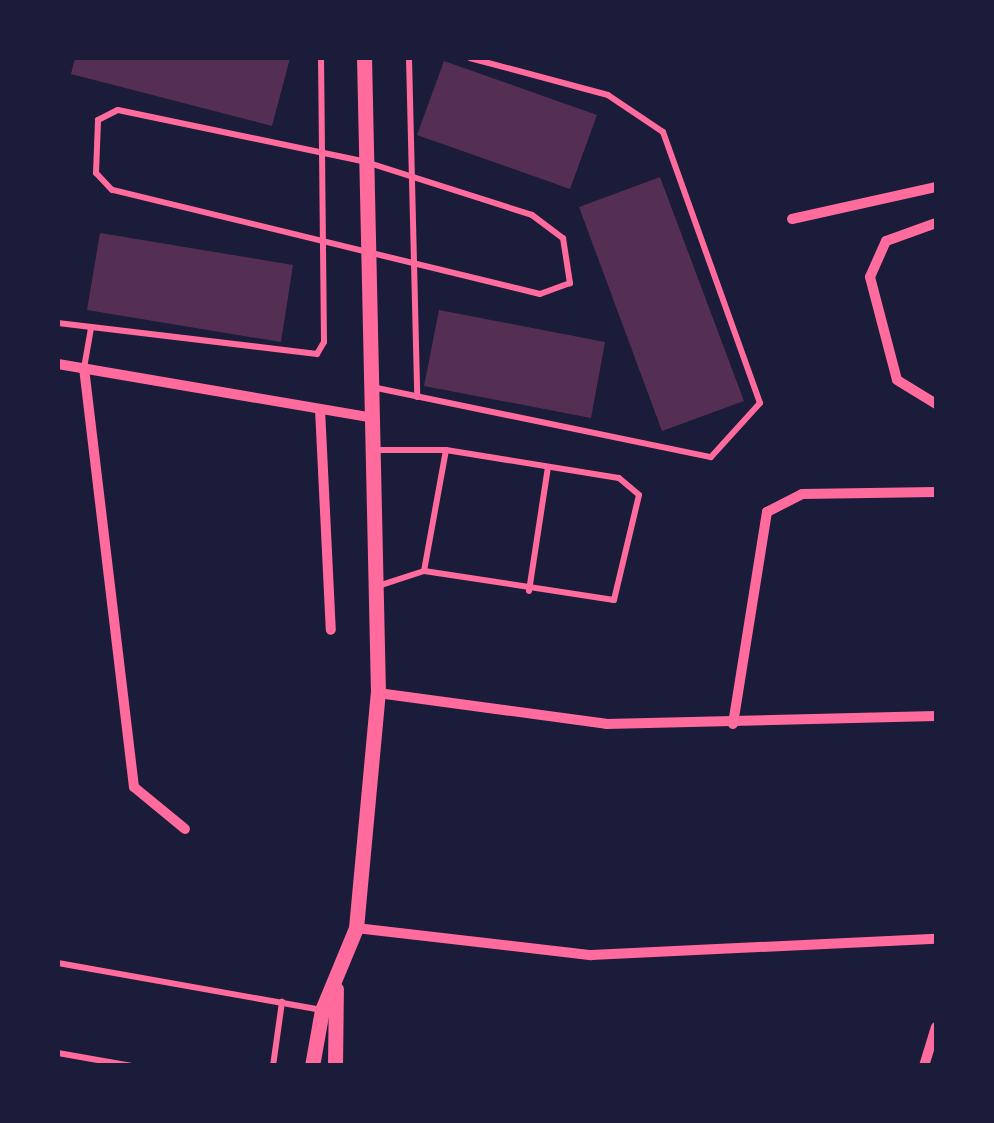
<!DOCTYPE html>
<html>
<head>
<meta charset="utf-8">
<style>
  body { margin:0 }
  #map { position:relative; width:994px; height:1123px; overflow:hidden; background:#1b1b3a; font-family:Signika,sans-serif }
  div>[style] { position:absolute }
  .building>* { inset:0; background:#542f53 }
  .service>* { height:6px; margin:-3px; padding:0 3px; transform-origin:3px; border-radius:3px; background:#ff6b9d }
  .minor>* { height:10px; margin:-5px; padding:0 5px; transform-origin:5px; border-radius:5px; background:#ff6b9d }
  .tertiary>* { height:15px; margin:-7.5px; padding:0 7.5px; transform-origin:7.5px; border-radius:7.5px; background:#ff6b9d }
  span { translate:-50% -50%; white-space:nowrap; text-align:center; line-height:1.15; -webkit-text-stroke:8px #1b1b3a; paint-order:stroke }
  .frame { position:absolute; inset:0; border:60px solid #1b1b3a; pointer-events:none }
</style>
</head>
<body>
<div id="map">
  <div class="building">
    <div style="clip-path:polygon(75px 58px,290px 58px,272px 126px,71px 74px)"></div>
    <div style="clip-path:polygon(444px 61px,597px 115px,570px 189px,417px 135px)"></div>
    <div style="clip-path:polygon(660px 177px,744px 401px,662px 431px,579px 207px)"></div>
    <div style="clip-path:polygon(100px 233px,293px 265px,281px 342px,87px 310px)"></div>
    <div style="clip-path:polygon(439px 310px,605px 342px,591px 418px,424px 386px)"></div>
  </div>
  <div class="service">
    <div style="left:409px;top:58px;width:339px;rotate:88.6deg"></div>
    <div style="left:118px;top:110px;width:253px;rotate:11.8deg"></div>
    <div style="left:366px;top:162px;width:174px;rotate:17.7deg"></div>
    <div style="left:532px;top:215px;width:39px;rotate:37deg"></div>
    <div style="left:563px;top:238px;width:46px;rotate:81.2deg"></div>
    <div style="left:570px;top:283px;width:32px;rotate:160deg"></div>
    <div style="left:540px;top:294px;width:440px;rotate:-166.3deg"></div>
    <div style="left:112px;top:190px;width:23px;rotate:-133deg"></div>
    <div style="left:96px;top:173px;width:53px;rotate:-87.8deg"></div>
    <div style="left:98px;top:120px;width:22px;rotate:-27deg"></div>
    <div style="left:58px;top:323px;width:261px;rotate:6.8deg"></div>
    <div style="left:317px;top:354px;width:14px;rotate:-60deg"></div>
    <div style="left:324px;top:342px;width:284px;rotate:-90.6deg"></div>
    <div style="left:84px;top:368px;width:39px;rotate:-80deg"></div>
    <div style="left:372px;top:387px;width:346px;rotate:11.7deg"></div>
    <div style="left:711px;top:457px;width:73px;rotate:-47.8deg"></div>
    <div style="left:760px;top:403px;width:288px;rotate:-109.7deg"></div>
    <div style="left:663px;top:132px;width:66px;rotate:-146.1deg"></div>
    <div style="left:608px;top:95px;width:143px;rotate:-165deg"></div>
    <div style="left:372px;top:450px;width:74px"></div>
    <div style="left:446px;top:450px;width:175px;rotate:9.2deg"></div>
    <div style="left:619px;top:478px;width:26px;rotate:40deg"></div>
    <div style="left:639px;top:495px;width:108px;rotate:103.4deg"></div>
    <div style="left:614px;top:600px;width:192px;rotate:-171.3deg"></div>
    <div style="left:424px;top:571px;width:48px;rotate:161.9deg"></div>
    <div style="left:424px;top:571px;width:123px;rotate:-79.7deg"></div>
    <div style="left:529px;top:591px;width:125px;rotate:-81.3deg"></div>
    <div style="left:58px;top:963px;width:268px;rotate:10.1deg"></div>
    <div style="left:58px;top:1053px;width:75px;rotate:10deg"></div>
    <div style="left:273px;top:1066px;width:65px;rotate:-82deg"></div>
  </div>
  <div class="minor">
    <div style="left:792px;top:219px;width:148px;rotate:-12.5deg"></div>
    <div style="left:936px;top:223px;width:53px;rotate:160.2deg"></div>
    <div style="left:886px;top:241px;width:39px;rotate:114deg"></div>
    <div style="left:870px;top:277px;width:106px;rotate:75.3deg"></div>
    <div style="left:897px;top:380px;width:46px;rotate:31.6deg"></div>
    <div style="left:58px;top:364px;width:314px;rotate:9.7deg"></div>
    <div style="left:84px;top:368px;width:422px;rotate:83.2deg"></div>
    <div style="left:134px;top:787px;width:66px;rotate:39.5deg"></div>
    <div style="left:320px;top:409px;width:221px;rotate:87.2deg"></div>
    <div style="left:378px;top:693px;width:230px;rotate:7.7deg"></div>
    <div style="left:606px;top:724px;width:330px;rotate:-1.4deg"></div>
    <div style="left:733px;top:724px;width:215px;rotate:-80.9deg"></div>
    <div style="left:767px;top:512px;width:39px;rotate:-27deg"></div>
    <div style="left:802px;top:494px;width:134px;rotate:-0.9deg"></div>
    <div style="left:356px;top:928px;width:237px;rotate:6.6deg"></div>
    <div style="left:591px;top:955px;width:345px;rotate:-2.7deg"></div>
    <div style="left:924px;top:1066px;width:41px;rotate:-72.9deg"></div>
  </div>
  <div class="tertiary">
    <div style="left:312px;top:1066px;width:57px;rotate:-79.9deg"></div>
    <div style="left:322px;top:1010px;width:89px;rotate:-67.5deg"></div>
    <div style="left:356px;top:928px;width:236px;rotate:-84.7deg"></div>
    <div style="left:378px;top:693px;width:635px;rotate:-91.26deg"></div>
    <div style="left:335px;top:1066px;width:77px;rotate:-89.3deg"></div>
  </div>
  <div class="frame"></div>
</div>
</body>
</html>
